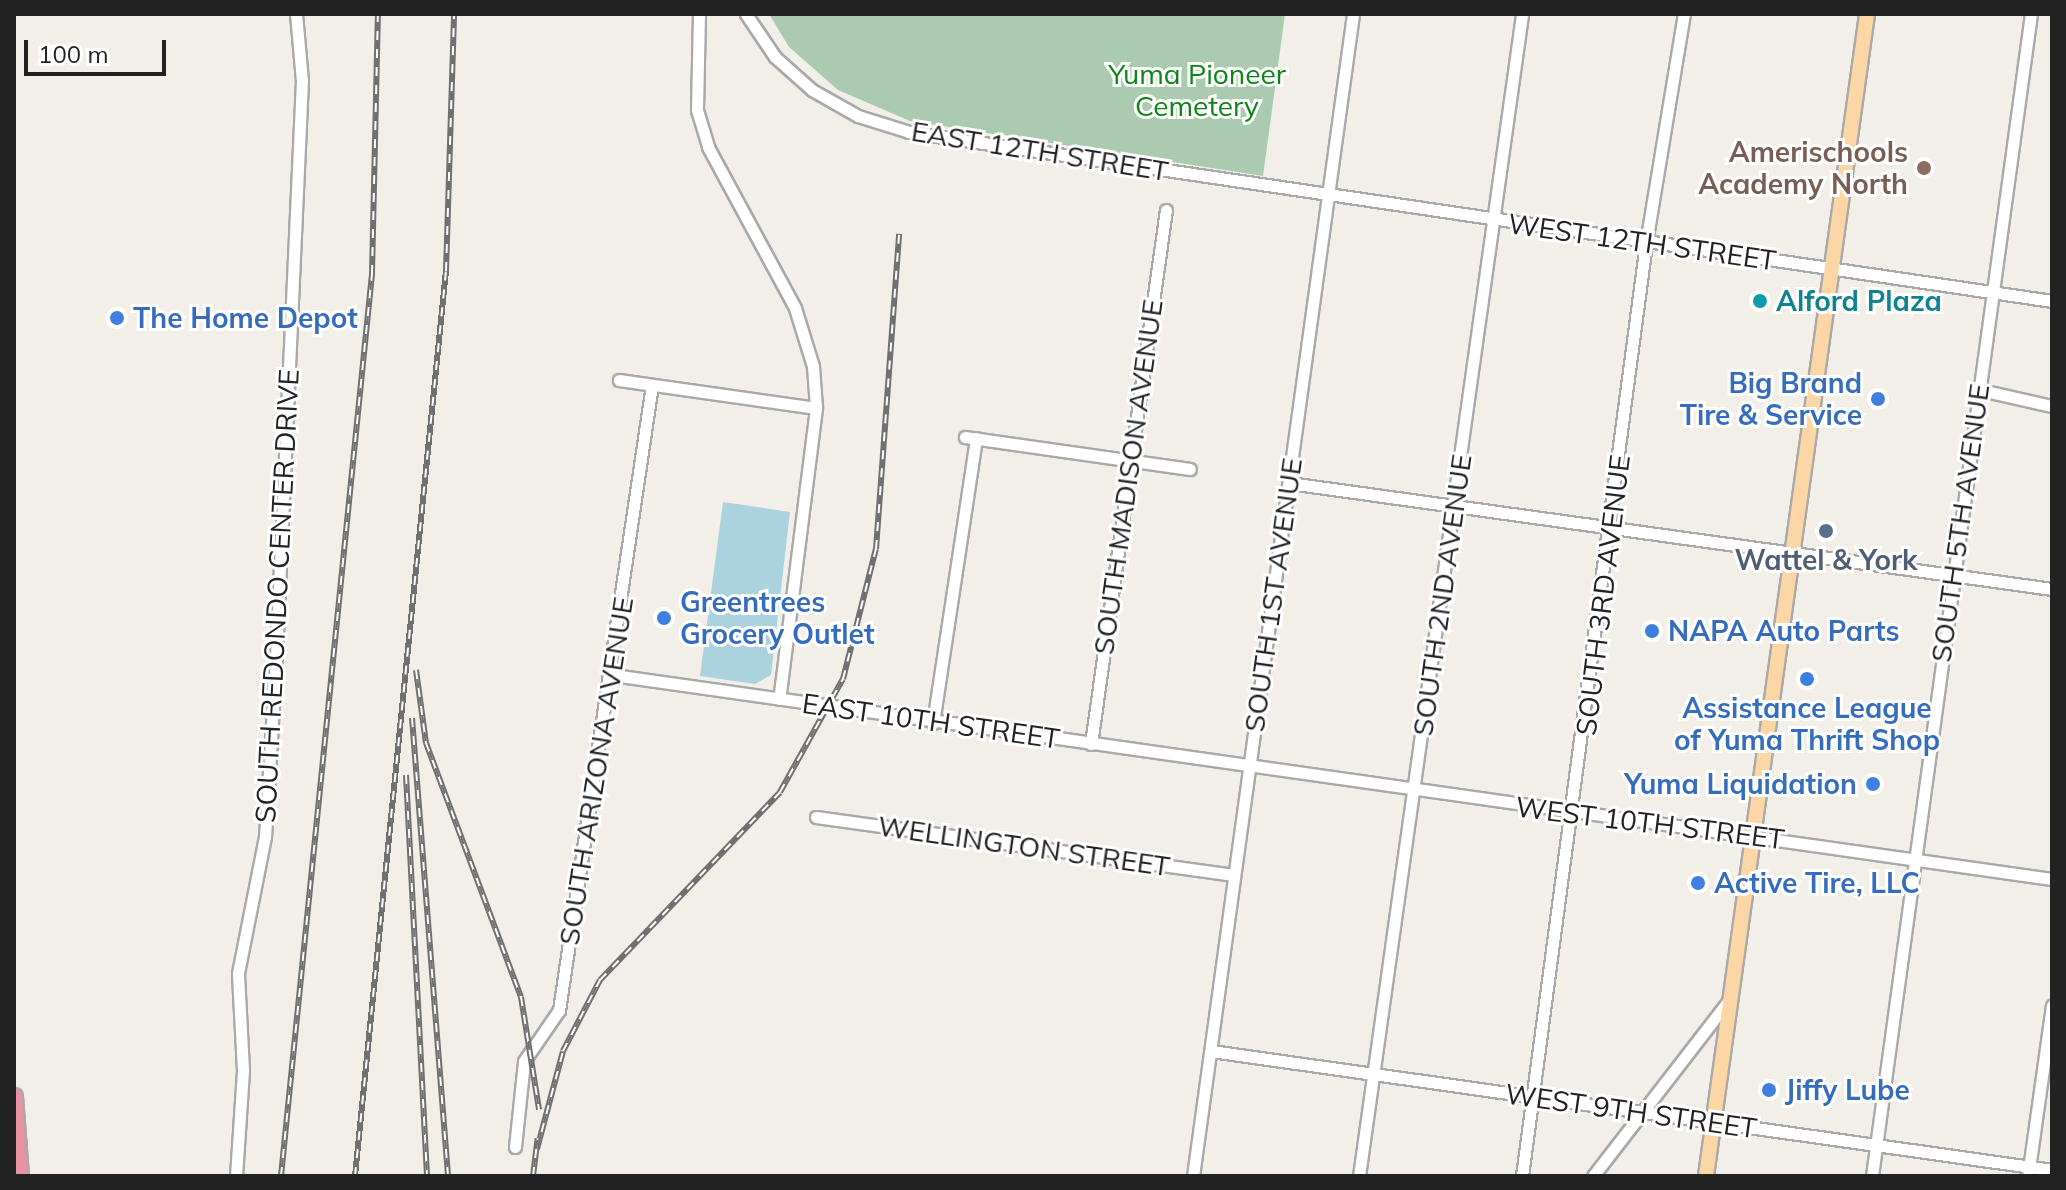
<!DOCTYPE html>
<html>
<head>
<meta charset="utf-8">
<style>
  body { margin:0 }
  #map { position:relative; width:2066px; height:1190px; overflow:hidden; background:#f2efe9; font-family:Mulish,sans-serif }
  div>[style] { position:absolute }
  .cemetery>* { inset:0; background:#aacbaf }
  .water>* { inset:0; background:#aad3df }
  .roads { filter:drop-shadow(2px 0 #a9a9a9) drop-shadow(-2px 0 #a9a9a9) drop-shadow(0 2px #a9a9a9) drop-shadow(0 -2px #a9a9a9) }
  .minor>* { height:11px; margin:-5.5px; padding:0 5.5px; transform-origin:5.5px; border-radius:5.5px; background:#fff }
  .major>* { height:14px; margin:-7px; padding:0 7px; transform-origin:7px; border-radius:7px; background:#fcd6a4 }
  .highway>* { height:16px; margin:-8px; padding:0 8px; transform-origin:8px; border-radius:8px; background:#e892a2 }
  .rail>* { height:6px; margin-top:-3px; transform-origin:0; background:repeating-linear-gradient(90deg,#fff 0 9px,#707070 0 18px); box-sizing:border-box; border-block:2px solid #707070 }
  .dots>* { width:22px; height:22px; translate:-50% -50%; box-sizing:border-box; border:4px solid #fff; border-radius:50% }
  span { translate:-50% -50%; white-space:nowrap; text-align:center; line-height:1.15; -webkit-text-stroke:6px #fff; paint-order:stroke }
  .park-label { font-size:28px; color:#0c8416 }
  .street-label { font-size:28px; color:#222 }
  .education-label { font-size:28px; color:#785e54; font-weight:700 }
  .right { translate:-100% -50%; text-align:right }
  .culture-label { font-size:28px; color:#0d838f; font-weight:700 }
  .left { translate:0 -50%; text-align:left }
  .shop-label { font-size:28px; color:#366cbe; font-weight:700 }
  .service-label { font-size:28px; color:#4e5e75; font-weight:700 }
  .frame { position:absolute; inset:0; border:16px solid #222; pointer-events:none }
  .scale { position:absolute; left:24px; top:40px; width:142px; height:36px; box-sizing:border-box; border:4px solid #222; border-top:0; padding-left:10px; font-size:24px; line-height:28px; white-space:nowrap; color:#222; -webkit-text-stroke:6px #fff; paint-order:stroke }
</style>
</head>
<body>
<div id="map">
  <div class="cemetery">
    <div style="clip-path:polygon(769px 14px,1285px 14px,1263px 176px,910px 121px,838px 90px,789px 47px)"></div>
  </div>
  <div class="water">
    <div style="clip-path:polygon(723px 502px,790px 512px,771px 675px,755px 684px,700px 676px)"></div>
  </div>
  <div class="roads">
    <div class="minor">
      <div style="left:699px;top:14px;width:96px;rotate:91.2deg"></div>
      <div style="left:697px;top:110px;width:39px;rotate:73deg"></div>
      <div style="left:708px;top:147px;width:183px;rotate:61.6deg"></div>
      <div style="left:795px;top:308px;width:61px;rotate:72.8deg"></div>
      <div style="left:813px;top:366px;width:42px;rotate:85.9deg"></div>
      <div style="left:816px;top:408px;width:293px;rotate:97.2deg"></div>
      <div style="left:746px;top:14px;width:52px;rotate:56deg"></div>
      <div style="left:775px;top:57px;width:50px;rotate:41.7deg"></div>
      <div style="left:812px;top:90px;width:53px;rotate:29.5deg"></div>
      <div style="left:858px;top:116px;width:53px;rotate:17.4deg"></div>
      <div style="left:909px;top:132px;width:1155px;rotate:8.41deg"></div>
      <div style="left:619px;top:380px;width:199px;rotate:8.1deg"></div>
      <div style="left:1977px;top:389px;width:77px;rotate:12.8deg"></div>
      <div style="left:965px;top:437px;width:227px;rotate:8.1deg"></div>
      <div style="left:1289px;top:483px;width:770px;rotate:7.91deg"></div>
      <div style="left:613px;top:675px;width:1453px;rotate:8.07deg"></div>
      <div style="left:933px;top:723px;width:288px;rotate:-81.4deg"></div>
      <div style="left:1091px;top:744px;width:539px;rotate:-82.01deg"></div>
      <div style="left:816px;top:817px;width:420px;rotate:7.9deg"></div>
      <div style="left:1211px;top:1051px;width:849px;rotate:8.05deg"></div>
      <div style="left:515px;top:1147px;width:86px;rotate:-84deg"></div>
      <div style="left:524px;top:1061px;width:62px;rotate:-55.5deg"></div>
      <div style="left:559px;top:1010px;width:632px;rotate:-81.54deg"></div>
      <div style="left:236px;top:1176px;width:106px;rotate:-86.2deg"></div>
      <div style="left:243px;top:1070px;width:97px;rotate:-93deg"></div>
      <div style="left:238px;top:973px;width:139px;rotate:-78.8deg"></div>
      <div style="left:265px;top:837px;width:182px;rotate:-86.5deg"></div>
      <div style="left:276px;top:655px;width:575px;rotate:-87.41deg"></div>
      <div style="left:302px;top:81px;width:67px;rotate:-95.1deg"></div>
      <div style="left:1193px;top:1176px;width:1173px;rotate:-82.16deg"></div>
      <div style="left:1359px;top:1176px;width:1173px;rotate:-82.01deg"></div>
      <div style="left:1522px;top:1176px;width:941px;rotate:-82.43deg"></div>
      <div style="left:1646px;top:243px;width:232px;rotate:-80.6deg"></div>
      <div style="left:1593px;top:1176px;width:222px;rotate:-52.3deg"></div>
      <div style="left:1872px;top:1176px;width:1173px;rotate:-82.21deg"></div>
      <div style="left:2028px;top:1176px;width:172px;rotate:-82deg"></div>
    </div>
    <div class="major">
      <div style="left:1706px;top:1176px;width:1173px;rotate:-82.11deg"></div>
    </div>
    <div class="highway">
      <div style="left:14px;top:1097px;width:79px;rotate:85.7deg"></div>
    </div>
  </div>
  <div class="rail">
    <div style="left:416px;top:670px;width:74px;rotate:82.2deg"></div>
    <div style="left:426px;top:743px;width:271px;rotate:69.5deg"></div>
    <div style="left:521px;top:997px;width:114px;rotate:80.9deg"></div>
    <div style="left:412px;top:718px;width:459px;rotate:85.5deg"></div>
    <div style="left:406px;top:775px;width:402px;rotate:87deg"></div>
    <div style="left:537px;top:1149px;width:101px;rotate:-75.1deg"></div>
    <div style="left:563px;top:1051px;width:80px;rotate:-62.5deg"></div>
    <div style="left:600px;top:980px;width:260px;rotate:-46.2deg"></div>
    <div style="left:780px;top:792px;width:129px;rotate:-60.9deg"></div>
    <div style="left:843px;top:679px;width:134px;rotate:-75.8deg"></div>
    <div style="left:876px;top:549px;width:316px;rotate:-85.8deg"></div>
    <div style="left:281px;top:1176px;width:907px;rotate:-84.24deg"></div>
    <div style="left:372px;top:274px;width:260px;rotate:-88.7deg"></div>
    <div style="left:355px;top:1176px;width:910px;rotate:-84.26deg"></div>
    <div style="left:446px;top:271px;width:257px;rotate:-88.2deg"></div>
    <div style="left:533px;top:1176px;width:38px;rotate:-83deg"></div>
  </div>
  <div class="dots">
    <div style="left:1924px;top:168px;background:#8d6e63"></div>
    <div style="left:1760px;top:301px;background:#0f9aa8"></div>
    <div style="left:117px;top:318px;background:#3f7fe0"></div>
    <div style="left:1878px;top:399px;background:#3f7fe0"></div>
    <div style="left:1826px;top:531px;background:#5c6f8a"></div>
    <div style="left:664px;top:618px;background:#3f7fe0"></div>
    <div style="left:1652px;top:631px;background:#3f7fe0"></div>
    <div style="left:1807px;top:679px;background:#3f7fe0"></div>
    <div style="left:1873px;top:784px;background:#3f7fe0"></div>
    <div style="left:1698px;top:883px;background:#3f7fe0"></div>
    <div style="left:1769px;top:1090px;background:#3f7fe0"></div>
  </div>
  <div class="park-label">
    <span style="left:1197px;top:90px">Yuma Pioneer<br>Cemetery</span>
  </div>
  <div class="street-label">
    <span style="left:1040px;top:151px;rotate:9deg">EAST 12TH STREET</span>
    <span style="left:1642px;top:242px;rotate:8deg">WEST 12TH STREET</span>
    <span style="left:1128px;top:477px;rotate:-82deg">SOUTH MADISON AVENUE</span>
    <span style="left:1960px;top:523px;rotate:-82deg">SOUTH 5TH AVENUE</span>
    <span style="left:1273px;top:595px;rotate:-82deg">SOUTH 1ST AVENUE</span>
    <span style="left:1442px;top:595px;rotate:-82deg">SOUTH 2ND AVENUE</span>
    <span style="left:1603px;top:595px;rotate:-83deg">SOUTH 3RD AVENUE</span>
    <span style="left:277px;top:596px;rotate:-87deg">SOUTH REDONDO CENTER DRIVE</span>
    <span style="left:931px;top:721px;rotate:8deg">EAST 10TH STREET</span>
    <span style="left:596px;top:771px;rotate:-81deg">SOUTH ARIZONA AVENUE</span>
    <span style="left:1650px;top:823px;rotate:7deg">WEST 10TH STREET</span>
    <span style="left:1024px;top:846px;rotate:8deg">WELLINGTON STREET</span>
    <span style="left:1631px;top:1111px;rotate:8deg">WEST 9TH STREET</span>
  </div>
  <div class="education-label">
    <span class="right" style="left:1908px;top:168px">Amerischools<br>Academy North</span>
  </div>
  <div class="culture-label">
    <span class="left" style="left:1776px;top:301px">Alford Plaza</span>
  </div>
  <div class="shop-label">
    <span class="left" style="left:133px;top:318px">The Home Depot</span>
    <span class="right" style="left:1862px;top:399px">Big Brand<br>Tire &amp; Service</span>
    <span class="left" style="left:680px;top:618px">Greentrees<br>Grocery Outlet</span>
    <span class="left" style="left:1668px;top:631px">NAPA Auto Parts</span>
    <span style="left:1807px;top:724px">Assistance League<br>of Yuma Thrift Shop</span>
    <span class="right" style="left:1857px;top:784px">Yuma Liquidation</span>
    <span class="left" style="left:1714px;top:883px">Active Tire, LLC</span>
    <span class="left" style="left:1785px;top:1090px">Jiffy Lube</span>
  </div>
  <div class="service-label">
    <span style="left:1826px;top:560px">Wattel &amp; York</span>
  </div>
  <div class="frame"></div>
  <div class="scale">100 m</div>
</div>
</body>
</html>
